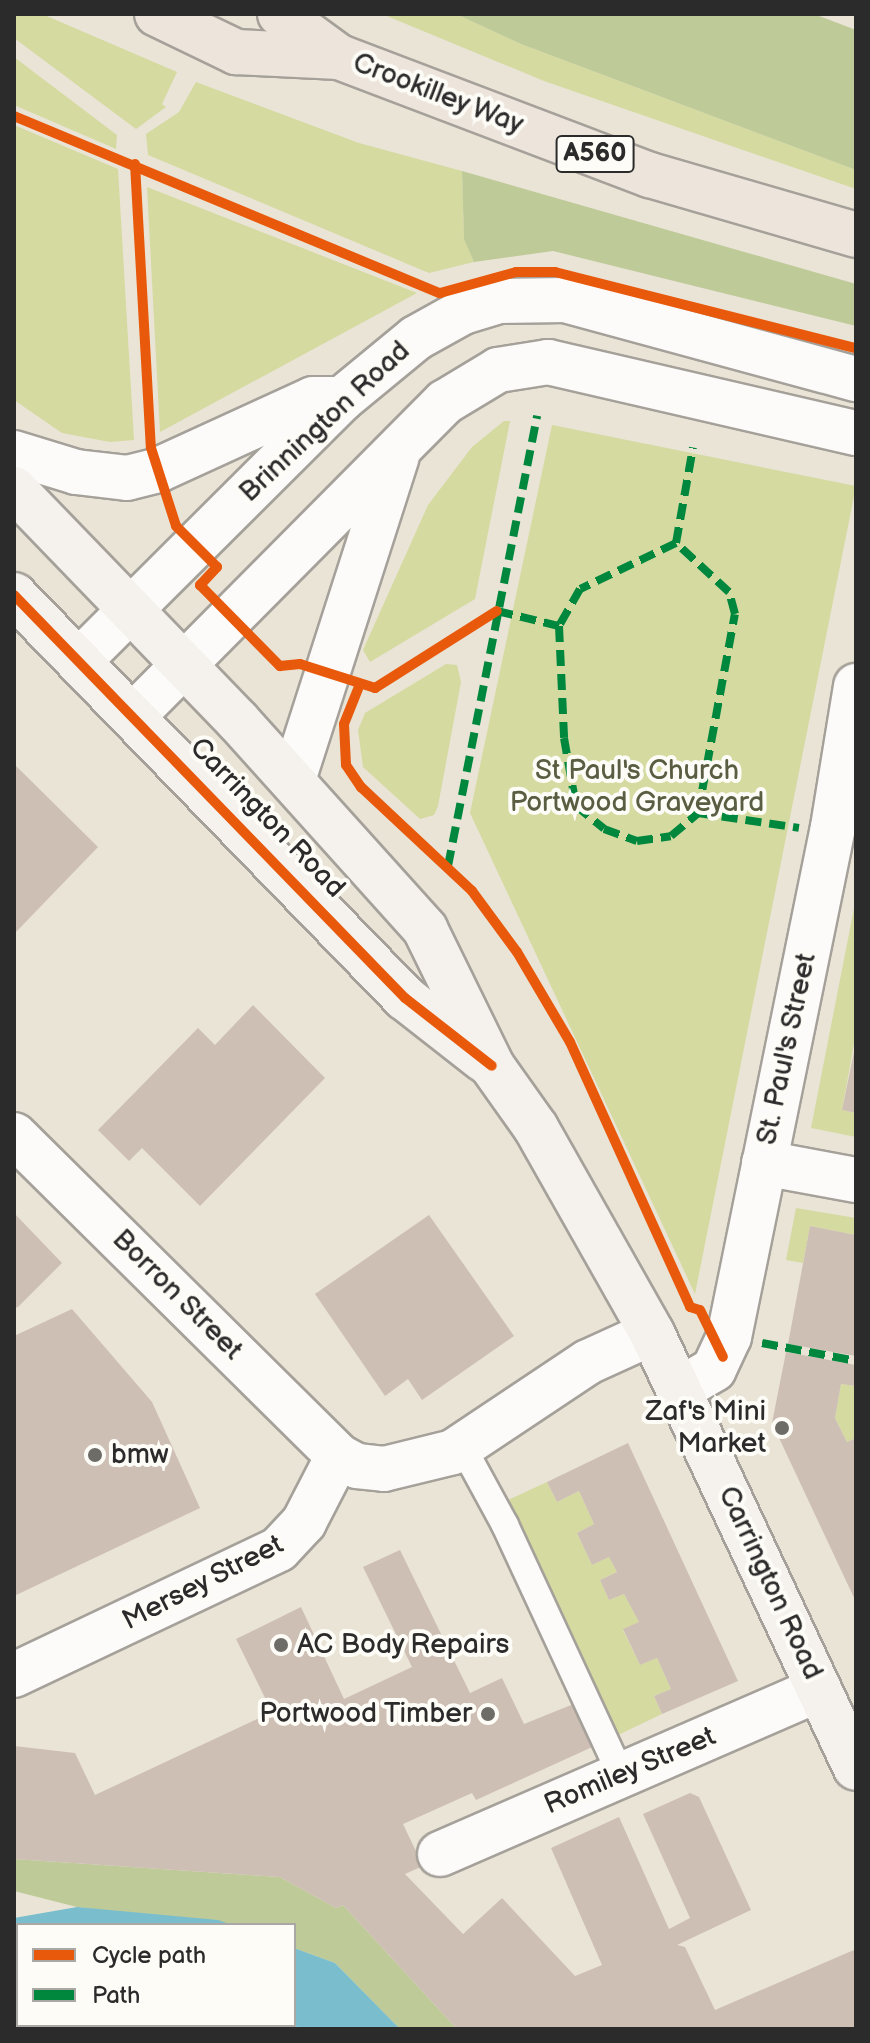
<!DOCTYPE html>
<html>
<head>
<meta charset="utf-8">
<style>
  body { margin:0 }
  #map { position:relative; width:870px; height:2043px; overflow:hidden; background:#eae4d6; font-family:"Balsamiq Sans",sans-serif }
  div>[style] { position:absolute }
  .green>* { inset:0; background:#d5daa0 }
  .forest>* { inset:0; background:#beca98 }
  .water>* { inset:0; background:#7abece }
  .building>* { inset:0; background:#cebfb4 }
  .roads { filter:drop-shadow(2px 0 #a5a19a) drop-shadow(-2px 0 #a5a19a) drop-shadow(0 2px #a5a19a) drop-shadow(0 -2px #a5a19a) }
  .service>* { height:26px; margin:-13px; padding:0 13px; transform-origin:13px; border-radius:13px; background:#fcfbf9 }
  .minor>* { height:44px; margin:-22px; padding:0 22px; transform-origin:22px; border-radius:22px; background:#fcfbf9 }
  .tertiary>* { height:44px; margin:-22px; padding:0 22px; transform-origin:22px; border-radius:22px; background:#fcfbf9 }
  .secondary>* { height:44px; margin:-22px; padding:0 22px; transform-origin:22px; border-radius:22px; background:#f5f2ee }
  .primary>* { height:44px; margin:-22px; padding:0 22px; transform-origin:22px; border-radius:22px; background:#ede5dc }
  .quiet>* { height:8px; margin-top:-4px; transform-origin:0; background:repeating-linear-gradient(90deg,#00873e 0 16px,transparent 0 24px) }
  .cycleway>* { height:10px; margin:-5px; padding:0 5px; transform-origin:5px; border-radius:5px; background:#e8590c }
  .dots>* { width:22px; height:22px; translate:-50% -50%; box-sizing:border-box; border:4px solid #fdfcf7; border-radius:50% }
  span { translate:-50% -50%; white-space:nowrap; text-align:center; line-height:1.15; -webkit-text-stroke:8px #fdfcf7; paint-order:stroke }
  .shield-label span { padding:2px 6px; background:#fdfcf7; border:2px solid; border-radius:6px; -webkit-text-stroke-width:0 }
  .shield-label { font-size:26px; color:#2b2b2b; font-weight:700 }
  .street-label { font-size:28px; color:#2b2b2b }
  .park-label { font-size:28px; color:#595d41 }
  .poi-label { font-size:28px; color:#2b2b2b }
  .right { translate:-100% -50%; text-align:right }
  .left { translate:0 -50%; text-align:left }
  .frame { position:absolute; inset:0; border:16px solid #2b2b2b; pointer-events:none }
  .legend { position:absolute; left:16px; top:1923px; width:280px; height:104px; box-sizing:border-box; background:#fdfcf7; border:2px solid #a9a8a5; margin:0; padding:10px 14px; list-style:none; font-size:24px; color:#2b2b2b }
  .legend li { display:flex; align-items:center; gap:16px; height:40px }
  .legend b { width:40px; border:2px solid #a9a8a5 }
</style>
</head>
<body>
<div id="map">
  <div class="green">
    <div style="clip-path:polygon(14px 14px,42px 14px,177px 72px,162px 104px,166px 107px,136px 129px,14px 38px)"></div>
    <div style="clip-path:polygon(382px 14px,456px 14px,521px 44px,856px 170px,856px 189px,544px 81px)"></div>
    <div style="clip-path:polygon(14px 57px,117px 135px,116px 149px,14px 105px)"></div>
    <div style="clip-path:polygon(196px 82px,359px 143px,462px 171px,464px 238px,474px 262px,429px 273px,148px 155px,146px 134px,179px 112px)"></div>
    <div style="clip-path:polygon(14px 125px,118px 169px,134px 440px,110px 442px,62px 433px,14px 400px)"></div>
    <div style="clip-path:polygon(147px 187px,417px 293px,160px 432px)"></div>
    <div style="clip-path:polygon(504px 421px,510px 421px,475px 599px,370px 662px,363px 650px,428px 505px,472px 447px)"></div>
    <div style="clip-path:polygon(552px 425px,856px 486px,695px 1294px,470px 813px)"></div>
    <div style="clip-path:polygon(446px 664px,457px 665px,461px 682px,438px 806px,434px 815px,420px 819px,363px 767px,358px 730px,365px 713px)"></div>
    <div style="clip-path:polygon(856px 898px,856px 1033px,842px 1110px,856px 1113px,856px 1137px,811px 1128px)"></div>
    <div style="clip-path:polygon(796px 1208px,856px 1218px,856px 1235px,810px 1226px,803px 1263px,786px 1260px)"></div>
    <div style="clip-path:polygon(841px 1384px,856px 1386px,856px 1438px,847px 1442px,835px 1418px)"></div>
    <div style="clip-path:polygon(547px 1482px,557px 1502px,579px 1491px,594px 1524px,577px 1533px,592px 1565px,609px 1557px,617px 1572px,600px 1580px,609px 1600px,624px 1594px,639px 1622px,623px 1630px,640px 1665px,657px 1658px,671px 1689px,654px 1696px,662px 1714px,616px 1736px,506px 1501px)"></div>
  </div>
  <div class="forest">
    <div style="clip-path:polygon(456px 14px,814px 14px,856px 30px,856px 170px,521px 44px)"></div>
    <div style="clip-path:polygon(462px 171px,856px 284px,856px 326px,553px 251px,474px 262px,464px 239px)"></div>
    <div style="clip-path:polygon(14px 1859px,280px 1877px,336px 1908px,343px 1905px,457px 2029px,400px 2029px,335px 1963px,294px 1948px,294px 1925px,232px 1925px,77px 1907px,14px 1891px)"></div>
    <div style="clip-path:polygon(14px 2021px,210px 2025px,221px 2029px,14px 2029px)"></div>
  </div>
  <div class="water">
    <div style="clip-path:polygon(77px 1907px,218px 1920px,232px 1925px,18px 1925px,14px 2021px,14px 1918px)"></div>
    <div style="clip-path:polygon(294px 1948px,335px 1963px,400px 2029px,210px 2025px,294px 2025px)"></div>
  </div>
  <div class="building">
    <div style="clip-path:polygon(14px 764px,98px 847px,16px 932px,14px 930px)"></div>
    <div style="clip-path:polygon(253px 1005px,325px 1078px,200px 1206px,142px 1148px,129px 1161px,98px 1130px,198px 1028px,215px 1045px)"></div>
    <div style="clip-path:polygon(856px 1042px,856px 1113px,842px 1110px)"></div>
    <div style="clip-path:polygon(14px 1213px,62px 1263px,17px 1308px,14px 1304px)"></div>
    <div style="clip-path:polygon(429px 1215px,514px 1336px,422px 1400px,408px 1379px,385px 1396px,315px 1294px)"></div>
    <div style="clip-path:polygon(810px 1226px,856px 1235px,856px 1356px,788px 1344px)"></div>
    <div style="clip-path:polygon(72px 1309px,152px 1402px,200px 1508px,14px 1596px,14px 1336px)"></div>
    <div style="clip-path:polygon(786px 1352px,856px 1365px,856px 1386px,841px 1384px,835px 1418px,847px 1442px,856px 1438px,856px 1602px,772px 1423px)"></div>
    <div style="clip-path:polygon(628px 1443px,738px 1681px,662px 1714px,654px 1696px,671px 1689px,657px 1658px,640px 1665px,623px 1629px,639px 1622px,624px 1594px,609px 1600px,600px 1580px,617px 1572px,609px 1557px,592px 1565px,577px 1533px,594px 1524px,579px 1491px,557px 1502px,547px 1482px)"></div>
    <div style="clip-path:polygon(400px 1550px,470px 1693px,502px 1678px,524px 1724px,581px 1701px,601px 1743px,476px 1800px,472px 1793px,403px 1824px,423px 1866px,405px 1874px,463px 1934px,502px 1898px,575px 1976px,602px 1965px,551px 1848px,619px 1817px,669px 1929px,690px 1918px,643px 1814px,690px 1793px,699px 1797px,751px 1910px,677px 1945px,685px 1947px,715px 2010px,856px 1949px,856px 2029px,457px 2029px,343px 1905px,336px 1908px,280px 1877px,14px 1859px,14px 1746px,75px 1753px,95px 1795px,272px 1712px,236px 1639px,301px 1607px,344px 1699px,412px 1667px,363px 1567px)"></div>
  </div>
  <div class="roads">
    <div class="service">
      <div style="left:462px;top:1446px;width:90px;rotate:61.4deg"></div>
      <div style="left:505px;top:1525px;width:276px;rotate:65.1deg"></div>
    </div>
    <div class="minor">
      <div style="left:14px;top:1135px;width:456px;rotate:44.7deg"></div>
      <div style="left:338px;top:1456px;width:21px;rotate:28deg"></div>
      <div style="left:357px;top:1466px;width:27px;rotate:6deg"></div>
      <div style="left:384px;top:1469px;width:71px;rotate:-13.8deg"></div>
      <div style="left:453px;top:1452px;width:162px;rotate:-33.7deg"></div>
      <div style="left:588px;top:1362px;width:70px;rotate:-24.4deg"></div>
      <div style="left:764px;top:1163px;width:94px;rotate:10.5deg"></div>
      <div style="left:680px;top:1389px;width:39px;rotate:-30deg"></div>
      <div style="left:714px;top:1369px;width:35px;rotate:-65deg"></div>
      <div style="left:729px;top:1337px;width:520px;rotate:-78.47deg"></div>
      <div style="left:833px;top:827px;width:143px;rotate:-80.7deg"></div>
      <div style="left:14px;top:1675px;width:293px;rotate:-25.4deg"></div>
      <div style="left:279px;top:1549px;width:37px;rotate:-47deg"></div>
      <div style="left:304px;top:1522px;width:74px;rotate:-62.7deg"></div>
      <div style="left:440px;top:1854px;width:413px;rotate:-23.5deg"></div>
    </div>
    <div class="tertiary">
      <div style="left:14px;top:453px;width:65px;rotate:17deg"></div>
      <div style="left:76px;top:472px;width:51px;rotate:6.7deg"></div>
      <div style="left:127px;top:478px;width:32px;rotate:-14deg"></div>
      <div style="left:158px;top:470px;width:170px;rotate:-24.6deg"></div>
      <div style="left:313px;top:399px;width:29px"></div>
      <div style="left:79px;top:661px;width:371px;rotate:-44.9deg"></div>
      <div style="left:342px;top:399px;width:96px;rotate:-39.5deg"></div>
      <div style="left:416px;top:338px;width:54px;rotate:-29deg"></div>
      <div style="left:463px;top:312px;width:37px;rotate:-17deg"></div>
      <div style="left:498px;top:301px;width:67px;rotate:-0.9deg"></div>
      <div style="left:565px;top:300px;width:302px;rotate:15.2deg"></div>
      <div style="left:134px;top:715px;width:441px;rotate:-45.2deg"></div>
      <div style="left:445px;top:402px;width:62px;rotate:-31.1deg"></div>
      <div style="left:498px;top:370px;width:51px;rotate:-9.1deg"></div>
      <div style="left:548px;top:362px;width:316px;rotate:13deg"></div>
      <div style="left:293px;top:780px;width:339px;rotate:-72.2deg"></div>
    </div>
    <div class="secondary">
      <div style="left:14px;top:489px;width:322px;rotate:46deg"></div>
      <div style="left:238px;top:721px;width:280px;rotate:48deg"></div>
      <div style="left:425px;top:929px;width:153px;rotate:63.9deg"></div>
      <div style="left:492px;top:1066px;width:76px;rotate:54.6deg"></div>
      <div style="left:536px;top:1128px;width:236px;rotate:60.5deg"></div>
      <div style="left:652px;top:1333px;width:480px;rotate:64.9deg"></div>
      <div style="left:14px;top:595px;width:562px;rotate:45.87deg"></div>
      <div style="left:405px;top:998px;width:100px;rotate:38.1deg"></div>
    </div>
    <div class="primary">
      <div style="left:157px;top:14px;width:88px;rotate:25.7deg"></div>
      <div style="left:236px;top:52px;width:103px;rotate:2.8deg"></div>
      <div style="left:280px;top:14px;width:73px;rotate:36.1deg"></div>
      <div style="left:339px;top:57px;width:333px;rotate:20.8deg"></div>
      <div style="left:650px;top:175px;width:215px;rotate:16.2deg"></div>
    </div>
  </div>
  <div class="quiet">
    <div style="left:676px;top:543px;width:106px;rotate:154.4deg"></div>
    <div style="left:580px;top:589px;width:43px;rotate:119.6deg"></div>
    <div style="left:559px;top:626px;width:112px;rotate:87.4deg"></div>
    <div style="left:564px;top:738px;width:69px;rotate:80deg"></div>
    <div style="left:576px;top:806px;width:36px;rotate:39deg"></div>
    <div style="left:604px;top:829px;width:35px;rotate:20deg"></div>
    <div style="left:637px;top:841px;width:34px;rotate:-8deg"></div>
    <div style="left:671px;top:836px;width:35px;rotate:-40deg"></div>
    <div style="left:698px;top:813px;width:202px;rotate:-79.5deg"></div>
    <div style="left:735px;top:614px;width:23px;rotate:-105deg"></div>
    <div style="left:729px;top:592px;width:72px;rotate:-137.2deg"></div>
    <div style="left:676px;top:543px;width:97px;rotate:-79.9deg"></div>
    <div style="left:497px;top:611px;width:64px;rotate:13.6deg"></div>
    <div style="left:698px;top:813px;width:102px;rotate:8.4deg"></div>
    <div style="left:448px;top:866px;width:459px;rotate:-78.8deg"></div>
    <div style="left:762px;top:1343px;width:96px;rotate:10.8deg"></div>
  </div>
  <div class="cycleway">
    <div style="left:14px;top:116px;width:461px;rotate:22.6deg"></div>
    <div style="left:440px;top:293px;width:79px;rotate:-15.4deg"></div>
    <div style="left:516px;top:272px;width:39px"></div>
    <div style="left:555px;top:272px;width:310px;rotate:14.2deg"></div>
    <div style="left:135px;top:164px;width:284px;rotate:86.8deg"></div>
    <div style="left:151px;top:448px;width:82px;rotate:72.2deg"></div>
    <div style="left:176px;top:526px;width:58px;rotate:45deg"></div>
    <div style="left:217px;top:567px;width:25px;rotate:133deg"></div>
    <div style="left:200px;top:585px;width:114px;rotate:45.4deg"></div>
    <div style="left:280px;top:666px;width:20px;rotate:-6deg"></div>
    <div style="left:300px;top:664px;width:79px;rotate:17.7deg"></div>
    <div style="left:375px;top:688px;width:144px;rotate:-32.3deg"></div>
    <div style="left:14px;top:595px;width:562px;rotate:45.87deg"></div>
    <div style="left:405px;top:998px;width:110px;rotate:38deg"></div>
    <div style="left:360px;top:684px;width:43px;rotate:111.8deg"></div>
    <div style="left:344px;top:724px;width:41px;rotate:87.2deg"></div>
    <div style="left:346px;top:765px;width:27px;rotate:56deg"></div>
    <div style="left:361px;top:787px;width:152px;rotate:43.1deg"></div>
    <div style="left:472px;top:891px;width:76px;rotate:53.6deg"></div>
    <div style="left:517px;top:952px;width:104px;rotate:59.5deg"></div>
    <div style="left:570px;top:1042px;width:291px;rotate:65.6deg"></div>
    <div style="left:690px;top:1307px;width:10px;rotate:17deg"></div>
    <div style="left:700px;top:1310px;width:52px;rotate:63.9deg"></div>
  </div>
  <div class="dots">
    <div style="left:782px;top:1428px;background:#6e6c67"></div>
    <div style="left:95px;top:1455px;background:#6e6c67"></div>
    <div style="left:281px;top:1645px;background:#6e6c67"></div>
    <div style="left:488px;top:1714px;background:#6e6c67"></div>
  </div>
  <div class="shield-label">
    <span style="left:595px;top:154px">A560</span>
  </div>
  <div class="street-label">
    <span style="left:438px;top:94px;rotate:21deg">Crookilley Way</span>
    <span style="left:325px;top:422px;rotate:-43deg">Brinnington Road</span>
    <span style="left:267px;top:818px;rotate:46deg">Carrington Road</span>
    <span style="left:787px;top:1049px;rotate:-78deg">St. Paul's Street</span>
    <span style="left:177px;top:1295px;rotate:45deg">Borron Street</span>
    <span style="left:203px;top:1583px;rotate:-27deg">Mersey Street</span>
    <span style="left:770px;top:1583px;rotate:65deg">Carrington Road</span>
    <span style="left:630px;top:1771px;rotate:-23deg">Romiley Street</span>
  </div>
  <div class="park-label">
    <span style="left:637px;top:787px">St Paul's Church<br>Portwood Graveyard</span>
  </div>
  <div class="poi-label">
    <span class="right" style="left:766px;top:1428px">Zaf's Mini<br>Market</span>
    <span class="left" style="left:111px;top:1455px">bmw</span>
    <span class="left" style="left:297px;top:1645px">AC Body Repairs</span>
    <span class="right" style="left:472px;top:1714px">Portwood Timber</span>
  </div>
  <div class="frame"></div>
  <ul class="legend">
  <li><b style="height:10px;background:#e8590c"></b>Cycle path</li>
  <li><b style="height:10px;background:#00873e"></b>Path</li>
  </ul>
</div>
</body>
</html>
